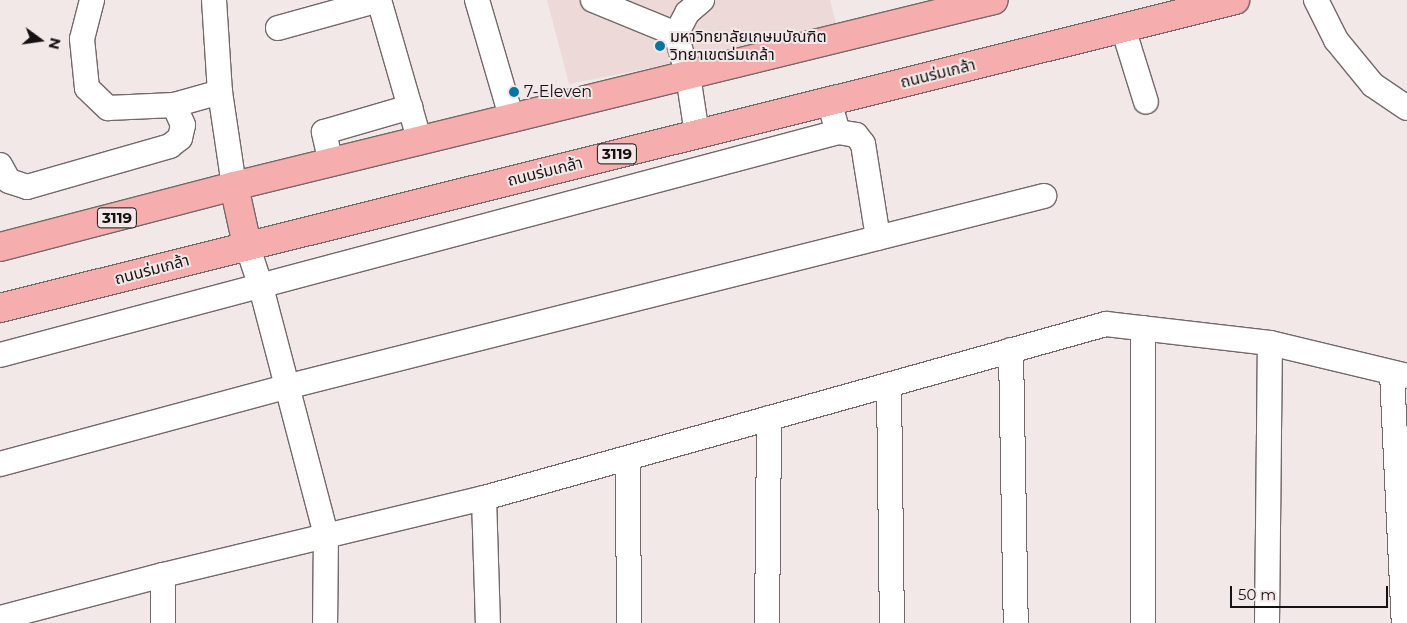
<!DOCTYPE html>
<html>
<head>
<meta charset="utf-8">
<style>
  body { margin:0 }
  #map { position:relative; width:1407px; height:623px; overflow:hidden; background:#f3e8e8; font-family:Montserrat,"Noto Sans Thai",sans-serif }
  div>[style] { position:absolute }
  .built>* { inset:0; background:#ecd9d8 }
  .roads { filter:drop-shadow(1px 0 #726968) drop-shadow(-1px 0 #726968) drop-shadow(0 1px #726968) drop-shadow(0 -1px #726968) }
  .minor>* { height:24px; margin:-12px; padding:0 12px; transform-origin:12px; border-radius:12px; background:#fff }
  .major>* { height:28px; margin:-14px; padding:0 14px; transform-origin:14px; border-radius:14px; background:#f5aead }
  .dots>* { width:14px; height:14px; translate:-50% -50%; box-sizing:border-box; border:2px solid #f3e8e8; border-radius:50% }
  span { translate:-50% -50%; white-space:nowrap; text-align:center; line-height:1.15; -webkit-text-stroke:4px #f3e8e8; paint-order:stroke }
  .shield-label span { padding:1px 4px; background:#f3e8e8; border:1px solid; border-radius:4px; -webkit-text-stroke-width:0 }
  .shield-label { font-size:15px; color:#161212; font-weight:700 }
  .poi-label { font-size:16px; color:#161212 }
  .left { translate:0 -50%; text-align:left }
  .street-label { font-size:16px; color:#161212 }
  .north { position:absolute; left:15px; top:15px; width:50px; height:50px; -webkit-text-stroke:4px #f3e8e8; paint-order:stroke; rotate:104deg; font-size:14px; font-weight:700; line-height:20px; text-align:center; color:#161212 }
  .north::after { content:''; display:block; margin:auto; width:18px; height:22px; background:#161212; clip-path:polygon(50% 0,100% 100%,50% 72%,0 100%) }
  .scale { position:absolute; left:1230px; top:586px; width:158px; height:22px; box-sizing:border-box; border:2px solid #161212; border-top:0; padding-left:6px; font-size:15px; line-height:18px; white-space:nowrap; color:#161212; -webkit-text-stroke:4px #f3e8e8; paint-order:stroke }
</style>
</head>
<body>
<div id="map">
  <div class="built">
    <div style="clip-path:polygon(547px 0,830px 0,838px 31px,569px 84px)"></div>
  </div>
  <div class="roads">
    <div class="minor">
      <div style="left:92px;top:0;width:40px;rotate:104.4deg"></div>
      <div style="left:82px;top:39px;width:49px;rotate:84.2deg"></div>
      <div style="left:87px;top:88px;width:29px;rotate:44deg"></div>
      <div style="left:108px;top:108px;width:66px;rotate:-2.6deg"></div>
      <div style="left:174px;top:105px;width:48px;rotate:-15.8deg"></div>
      <div style="left:214px;top:0;width:92px;rotate:86.3deg"></div>
      <div style="left:220px;top:92px;width:95px;rotate:81.5deg"></div>
      <div style="left:379px;top:0;width:148px;rotate:73.9deg"></div>
      <div style="left:477px;top:0;width:125px;rotate:73.7deg"></div>
      <div style="left:593px;top:0;width:90px;rotate:22.3deg"></div>
      <div style="left:1316px;top:0;width:45px;rotate:63.4deg"></div>
      <div style="left:1336px;top:40px;width:58px;rotate:50.6deg"></div>
      <div style="left:1373px;top:85px;width:41px;rotate:34.1deg"></div>
      <div style="left:278px;top:28px;width:105px;rotate:-15.5deg"></div>
      <div style="left:1123px;top:28px;width:77px;rotate:72.7deg"></div>
      <div style="left:829px;top:101px;width:32px;rotate:74deg"></div>
      <div style="left:838px;top:132px;width:18px;rotate:9deg"></div>
      <div style="left:856px;top:135px;width:11px;rotate:52deg"></div>
      <div style="left:863px;top:144px;width:95px;rotate:80.9deg"></div>
      <div style="left:697px;top:134px;width:59px;rotate:-98.8deg"></div>
      <div style="left:688px;top:76px;width:44px;rotate:-105.9deg"></div>
      <div style="left:676px;top:34px;width:24px;rotate:-62deg"></div>
      <div style="left:687px;top:13px;width:20px;rotate:-41deg"></div>
      <div style="left:331px;top:163px;width:32px;rotate:-103deg"></div>
      <div style="left:324px;top:132px;width:90px;rotate:-16.2deg"></div>
      <div style="left:0;top:165px;width:18px;rotate:61deg"></div>
      <div style="left:9px;top:181px;width:19px;rotate:18deg"></div>
      <div style="left:27px;top:187px;width:149px;rotate:-16deg"></div>
      <div style="left:170px;top:146px;width:13px;rotate:-39deg"></div>
      <div style="left:180px;top:138px;width:13px;rotate:-77deg"></div>
      <div style="left:183px;top:125px;width:22px;rotate:-114deg"></div>
      <div style="left:247px;top:245px;width:44px;rotate:71.6deg"></div>
      <div style="left:261px;top:287px;width:255px;rotate:75.3deg"></div>
      <div style="left:326px;top:534px;width:89px;rotate:90.6deg"></div>
      <div style="left:1143px;top:328px;width:295px;rotate:90deg"></div>
      <div style="left:1011px;top:350px;width:273px;rotate:89deg"></div>
      <div style="left:0;top:355px;width:867px;rotate:-14.9deg"></div>
      <div style="left:1392px;top:373px;width:250px;rotate:87.3deg"></div>
      <div style="left:889px;top:385px;width:238px;rotate:89.3deg"></div>
      <div style="left:628px;top:458px;width:165px;rotate:89.7deg"></div>
      <div style="left:0;top:464px;width:296px;rotate:-15.1deg"></div>
      <div style="left:286px;top:387px;width:782px;rotate:-14.14deg"></div>
      <div style="left:484px;top:498px;width:125px;rotate:88.2deg"></div>
      <div style="left:163px;top:575px;width:48px;rotate:90deg"></div>
      <div style="left:0;top:618px;width:169px;rotate:-14.8deg"></div>
      <div style="left:163px;top:575px;width:330px;rotate:-13.5deg"></div>
      <div style="left:484px;top:498px;width:646px;rotate:-15.63deg"></div>
      <div style="left:1106px;top:324px;width:165px;rotate:6.6deg"></div>
      <div style="left:1270px;top:343px;width:141px;rotate:13.5deg"></div>
      <div style="left:767px;top:623px;width:205px;rotate:-89.4deg"></div>
      <div style="left:1267px;top:623px;width:280px;rotate:-89.4deg"></div>
    </div>
    <div class="major">
      <div style="left:234px;top:186px;width:60px;rotate:77.6deg"></div>
      <div style="left:0;top:247px;width:242px;rotate:-14.6deg"></div>
      <div style="left:234px;top:186px;width:782px;rotate:-13.75deg"></div>
      <div style="left:0;top:308px;width:1273px;rotate:-14deg"></div>
    </div>
  </div>
  <div class="dots">
    <div style="left:660px;top:46px;background:#0376a0"></div>
    <div style="left:514px;top:92px;background:#0376a0"></div>
  </div>
  <div class="shield-label">
    <span style="left:617px;top:154px">3119</span>
    <span style="left:117px;top:218px">3119</span>
  </div>
  <div class="poi-label">
    <span class="left" style="left:670px;top:46px">มหาวิทยาลัยเกษมบัณฑิต<br>วิทยาเขตร่มเกล้า</span>
    <span class="left" style="left:524px;top:92px">7-Eleven</span>
  </div>
  <div class="street-label">
    <span style="left:938px;top:74px;rotate:-14deg">ถนนร่มเกล้า</span>
    <span style="left:545px;top:172px;rotate:-14deg">ถนนร่มเกล้า</span>
    <span style="left:152px;top:270px;rotate:-15deg">ถนนร่มเกล้า</span>
  </div>
  <div class="north">N</div>
  <div class="scale">50 m</div>
</div>
</body>
</html>
